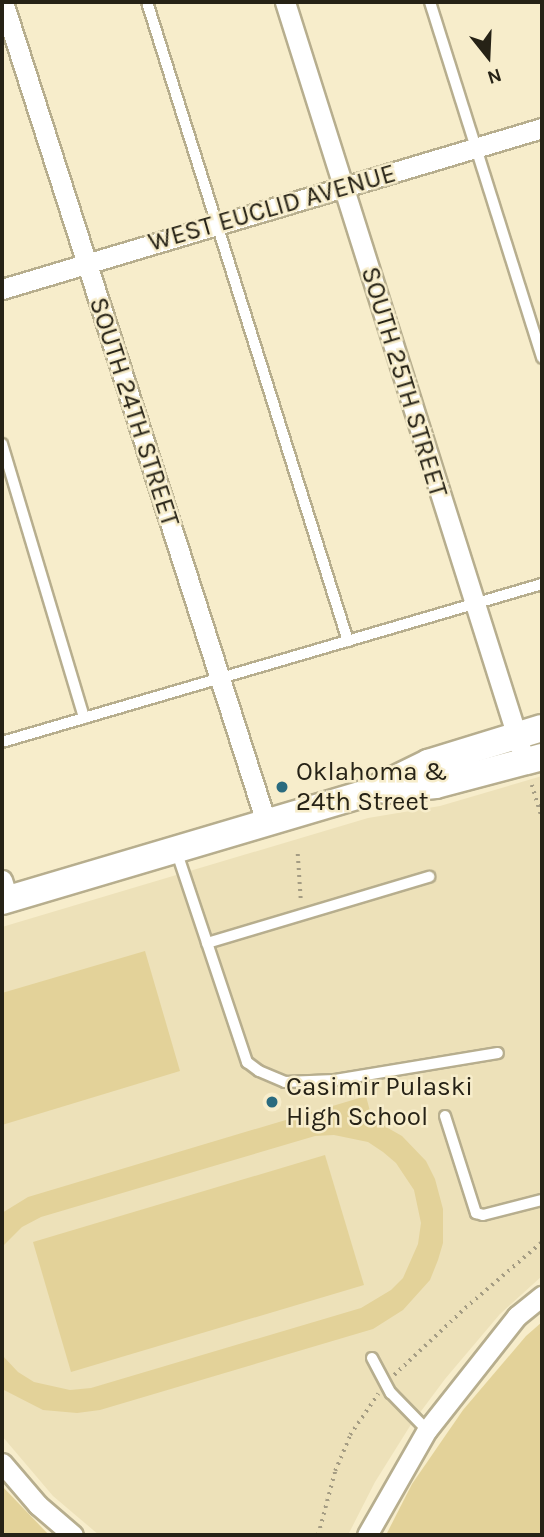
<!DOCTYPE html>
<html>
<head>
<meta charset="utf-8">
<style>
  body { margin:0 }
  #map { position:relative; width:544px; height:1537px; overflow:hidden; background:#f7edcb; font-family:Karla,sans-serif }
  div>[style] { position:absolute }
  .built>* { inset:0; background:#ede1b9 }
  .green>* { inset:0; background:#e3d299 }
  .path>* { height:3.5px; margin-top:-1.75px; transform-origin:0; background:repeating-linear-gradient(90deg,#a49c83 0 2px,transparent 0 7px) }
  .roads { filter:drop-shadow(2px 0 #b7ae8e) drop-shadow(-2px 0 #b7ae8e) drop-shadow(0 2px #b7ae8e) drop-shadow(0 -2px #b7ae8e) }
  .service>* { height:10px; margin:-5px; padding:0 5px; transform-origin:5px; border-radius:5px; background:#fff }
  .minor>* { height:19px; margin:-9.5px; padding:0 9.5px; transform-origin:9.5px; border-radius:9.5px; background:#fff }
  .secondary>* { height:26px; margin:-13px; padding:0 13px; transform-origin:13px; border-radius:13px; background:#fff }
  .dots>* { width:19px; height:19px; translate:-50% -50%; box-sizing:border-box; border:4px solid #f7edcb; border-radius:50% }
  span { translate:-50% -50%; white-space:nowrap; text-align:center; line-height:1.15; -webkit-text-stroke:5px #f7edcb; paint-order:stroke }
  .street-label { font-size:26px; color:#262216 }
  .poi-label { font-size:26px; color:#262216 }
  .left { translate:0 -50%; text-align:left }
  .frame { position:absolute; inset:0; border:4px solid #262216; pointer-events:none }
  .north { position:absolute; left:453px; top:21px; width:70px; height:70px; -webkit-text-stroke:5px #f7edcb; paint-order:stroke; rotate:162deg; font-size:19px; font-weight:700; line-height:28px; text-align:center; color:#262216 }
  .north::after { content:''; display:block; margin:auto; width:24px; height:32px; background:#262216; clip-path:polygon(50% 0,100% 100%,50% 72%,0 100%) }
</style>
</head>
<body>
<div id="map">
  <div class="built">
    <div style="clip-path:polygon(542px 776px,542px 1276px,500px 1314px,445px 1379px,410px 1426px,375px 1482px,348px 1535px,99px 1535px,53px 1496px,2px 1436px,2px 927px,368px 818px,440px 806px)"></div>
  </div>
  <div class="green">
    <div style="clip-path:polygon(145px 951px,180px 1071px,2px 1125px,2px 993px)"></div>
    <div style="clip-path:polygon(366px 1096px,372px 1119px,402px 1136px,426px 1161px,435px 1179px,443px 1209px,443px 1243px,438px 1260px,430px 1280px,403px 1310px,373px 1329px,100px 1410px,77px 1413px,43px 1410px,2px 1389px,2px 1355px,18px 1372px,34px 1382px,70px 1390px,91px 1388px,361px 1308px,391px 1290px,403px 1278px,418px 1244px,421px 1223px,414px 1190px,396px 1163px,383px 1152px,368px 1142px,334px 1135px,315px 1136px,41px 1217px,22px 1227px,2px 1247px,2px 1213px,28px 1197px)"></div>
    <div style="clip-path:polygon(325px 1155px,364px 1285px,71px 1372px,33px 1242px)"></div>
    <div style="clip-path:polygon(542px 1322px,542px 1535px,386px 1535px,412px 1484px,463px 1410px,526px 1336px)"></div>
    <div style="clip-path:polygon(2px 1486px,49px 1535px,2px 1535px)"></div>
  </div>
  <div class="path">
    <div style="left:532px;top:785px;width:34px;rotate:73deg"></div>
    <div style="left:298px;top:854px;width:47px;rotate:86.3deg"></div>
    <div style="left:394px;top:1375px;width:98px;rotate:-43.3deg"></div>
    <div style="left:465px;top:1308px;width:101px;rotate:-40.6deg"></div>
    <div style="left:318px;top:1535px;width:66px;rotate:-75.1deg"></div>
    <div style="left:335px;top:1471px;width:39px;rotate:-67deg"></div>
    <div style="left:350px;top:1435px;width:50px;rotate:-55.7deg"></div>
  </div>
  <div class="roads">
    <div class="service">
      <div style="left:147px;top:2px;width:670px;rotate:72.54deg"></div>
      <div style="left:430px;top:2px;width:373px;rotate:72.5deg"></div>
      <div style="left:2px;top:444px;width:286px;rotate:73.3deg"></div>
      <div style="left:2px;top:742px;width:563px;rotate:-16.31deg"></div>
      <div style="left:176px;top:850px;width:224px;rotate:71.5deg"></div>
      <div style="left:247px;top:1062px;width:15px;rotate:37deg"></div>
      <div style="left:259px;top:1071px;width:28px;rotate:23deg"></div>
      <div style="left:285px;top:1082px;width:50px;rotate:-2.3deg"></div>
      <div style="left:335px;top:1080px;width:165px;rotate:-9.4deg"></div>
      <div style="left:207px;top:943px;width:232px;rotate:-16.6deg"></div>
      <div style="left:445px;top:1116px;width:102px;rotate:72.3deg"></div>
      <div style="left:476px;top:1213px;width:7px;rotate:16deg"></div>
      <div style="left:483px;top:1215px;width:61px;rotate:-14.3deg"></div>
      <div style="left:372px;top:1358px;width:40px;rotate:62deg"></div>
      <div style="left:391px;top:1393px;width:52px;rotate:45.8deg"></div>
    </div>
    <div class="minor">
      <div style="left:3px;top:2px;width:861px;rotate:72.22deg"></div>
      <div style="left:285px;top:2px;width:797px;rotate:72.47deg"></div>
      <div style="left:2px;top:289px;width:563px;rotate:-16.6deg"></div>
      <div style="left:2px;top:880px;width:20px;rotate:72deg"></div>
      <div style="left:2px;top:1463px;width:55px;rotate:49.4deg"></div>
      <div style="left:38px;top:1505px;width:46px;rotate:40.6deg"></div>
      <div style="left:367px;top:1535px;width:121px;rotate:-60.3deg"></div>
      <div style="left:427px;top:1430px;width:145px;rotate:-51.7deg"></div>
      <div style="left:517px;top:1316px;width:32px;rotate:-39deg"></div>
    </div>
    <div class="secondary">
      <div style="left:385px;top:790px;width:51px;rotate:-5.6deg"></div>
      <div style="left:436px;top:785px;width:110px;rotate:-14.8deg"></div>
      <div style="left:2px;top:901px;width:383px;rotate:-16.5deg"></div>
      <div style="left:369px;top:792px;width:66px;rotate:-26.2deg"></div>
      <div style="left:428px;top:763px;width:119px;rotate:-17.1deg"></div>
    </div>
  </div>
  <div class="dots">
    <div style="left:282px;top:787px;background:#2a6b7f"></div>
    <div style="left:272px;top:1102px;background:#2a6b7f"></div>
  </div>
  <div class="street-label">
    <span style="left:272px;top:208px;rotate:-16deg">WEST EUCLID AVENUE</span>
    <span style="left:404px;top:382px;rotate:73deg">SOUTH 25TH STREET</span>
    <span style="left:134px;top:412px;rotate:72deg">SOUTH 24TH STREET</span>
  </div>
  <div class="poi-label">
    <span class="left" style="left:296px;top:787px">Oklahoma &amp;<br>24th Street</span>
    <span class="left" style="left:286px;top:1102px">Casimir Pulaski<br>High School</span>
  </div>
  <div class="frame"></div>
  <div class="north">N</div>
</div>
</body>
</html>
